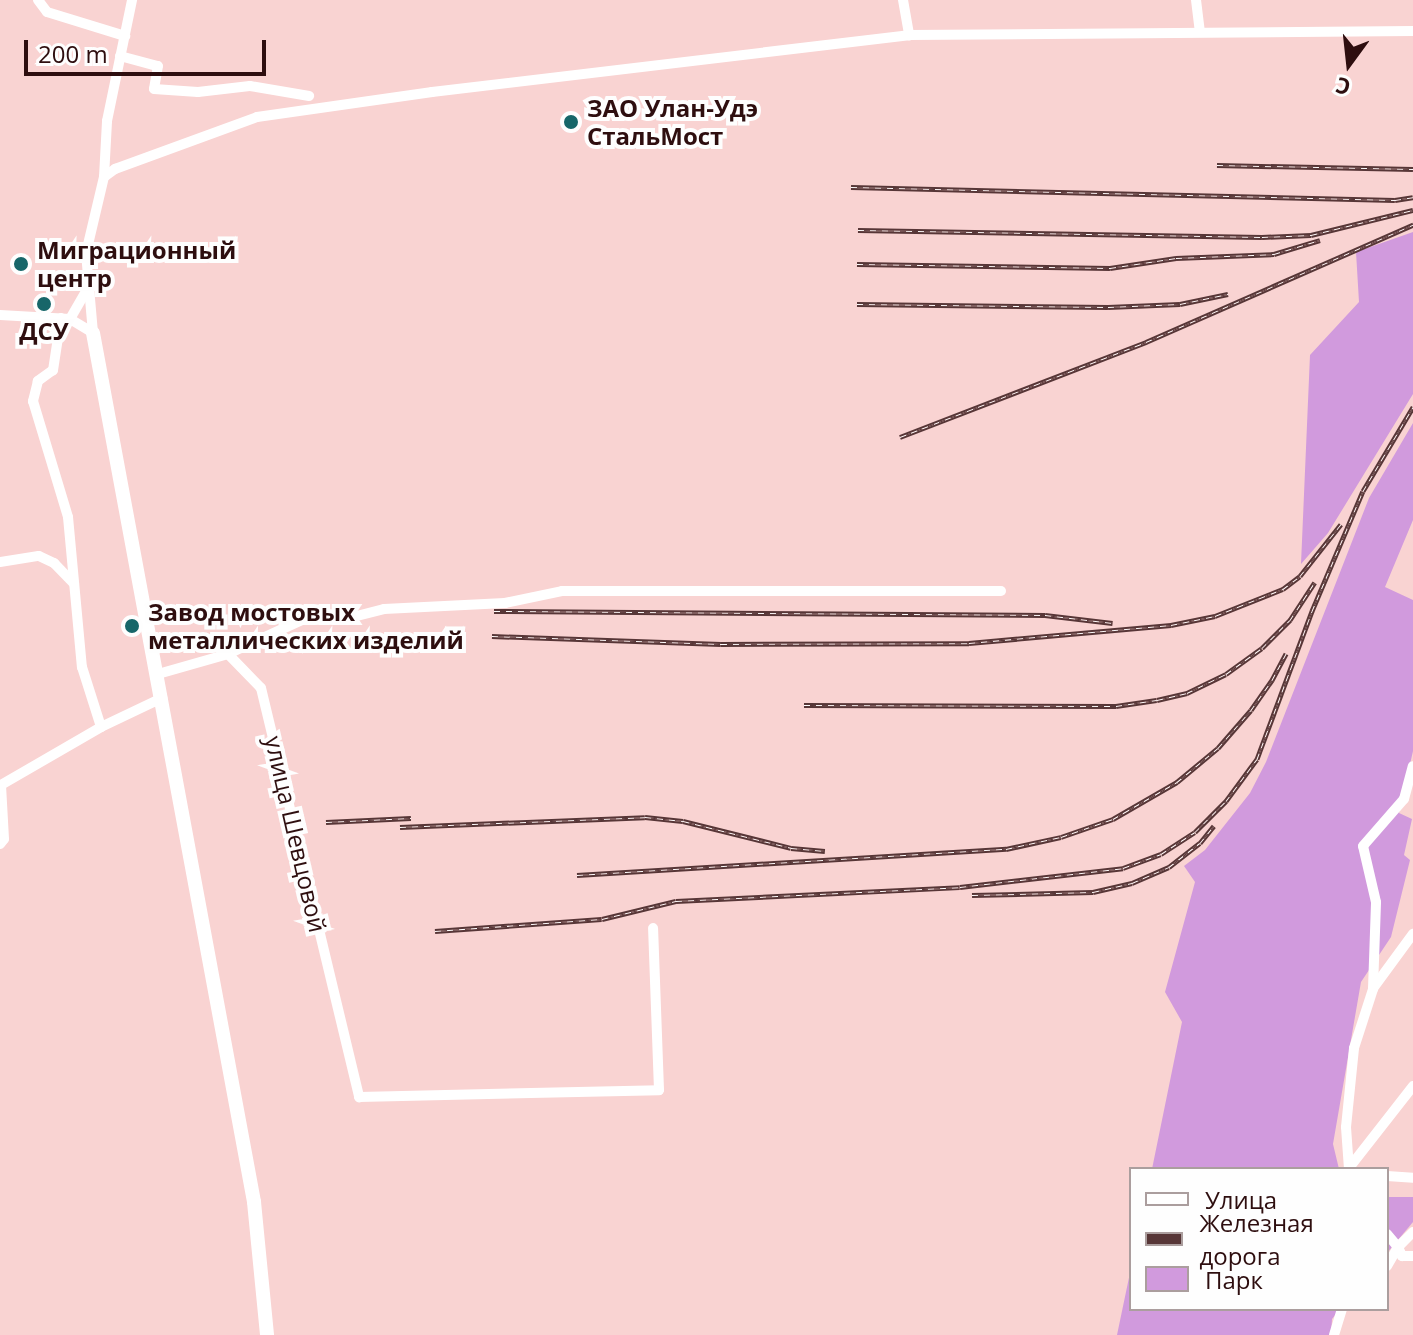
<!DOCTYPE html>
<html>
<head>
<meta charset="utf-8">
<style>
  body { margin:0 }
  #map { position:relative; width:1413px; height:1335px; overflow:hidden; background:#f9d3d2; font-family:"Open Sans",sans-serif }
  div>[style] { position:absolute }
  .green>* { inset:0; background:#d19add }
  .minor>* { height:10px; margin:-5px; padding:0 5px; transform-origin:5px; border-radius:5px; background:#fff }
  .major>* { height:14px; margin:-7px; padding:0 7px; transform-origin:7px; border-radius:7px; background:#fff }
  .rail>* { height:5px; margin-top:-2.5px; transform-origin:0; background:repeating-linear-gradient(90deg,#fefefe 0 6px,#573637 0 12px); box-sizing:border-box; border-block:2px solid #573637 }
  .dots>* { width:22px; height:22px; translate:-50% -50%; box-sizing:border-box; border:4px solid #fefefe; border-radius:50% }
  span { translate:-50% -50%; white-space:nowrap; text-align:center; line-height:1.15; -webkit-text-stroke:8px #fefefe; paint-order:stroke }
  .poi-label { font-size:24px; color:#2e0e0f; font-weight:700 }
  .left { translate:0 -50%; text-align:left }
  .street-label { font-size:24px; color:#2e0e0f }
  .legend { position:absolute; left:1129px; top:1167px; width:260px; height:144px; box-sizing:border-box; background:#fefefe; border:2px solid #ab9e9e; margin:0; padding:10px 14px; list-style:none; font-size:24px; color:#2e0e0f }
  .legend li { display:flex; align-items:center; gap:16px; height:40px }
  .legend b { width:40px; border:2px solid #ab9e9e }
  .north { position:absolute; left:1309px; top:24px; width:80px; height:80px; -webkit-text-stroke:6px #fefefe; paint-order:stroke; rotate:195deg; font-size:22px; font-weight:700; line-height:32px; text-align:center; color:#2e0e0f }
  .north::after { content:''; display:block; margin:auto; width:28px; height:36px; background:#2e0e0f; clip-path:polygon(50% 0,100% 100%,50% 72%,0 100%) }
  .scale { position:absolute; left:24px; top:40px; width:242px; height:36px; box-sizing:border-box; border:4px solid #2e0e0f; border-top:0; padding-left:10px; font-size:24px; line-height:28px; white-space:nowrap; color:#2e0e0f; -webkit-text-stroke:6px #fefefe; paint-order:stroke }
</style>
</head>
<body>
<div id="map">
  <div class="green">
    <div style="clip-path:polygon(1413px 232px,1413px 394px,1328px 533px,1301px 564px,1310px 355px,1359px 302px,1356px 252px)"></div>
    <div style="clip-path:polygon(1413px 423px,1413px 520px,1385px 587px,1413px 600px,1413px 751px,1399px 813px,1412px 819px,1404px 855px,1410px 860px,1391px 937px,1361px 982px,1333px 1144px,1339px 1169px,1152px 1169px,1182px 1022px,1165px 992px,1195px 882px,1184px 866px,1205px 850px,1250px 793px,1266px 762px,1369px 498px)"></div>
    <div style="clip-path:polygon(1387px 1197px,1413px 1197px,1413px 1222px,1387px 1253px)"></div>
    <div style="clip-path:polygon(1131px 1268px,1131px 1309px,1340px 1309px,1332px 1319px,1331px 1335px,1117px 1335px)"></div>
  </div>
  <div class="minor">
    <div style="left:38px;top:0;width:15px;rotate:53deg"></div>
    <div style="left:47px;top:12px;width:82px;rotate:17.1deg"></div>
    <div style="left:903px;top:0;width:36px;rotate:80deg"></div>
    <div style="left:1196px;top:0;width:31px;rotate:83deg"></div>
    <div style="left:120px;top:56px;width:39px;rotate:15deg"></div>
    <div style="left:158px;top:66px;width:23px;rotate:100deg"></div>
    <div style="left:154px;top:89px;width:44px;rotate:3.9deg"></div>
    <div style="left:198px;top:92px;width:52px;rotate:-6.6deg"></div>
    <div style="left:250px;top:86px;width:60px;rotate:9.6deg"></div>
    <div style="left:104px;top:177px;width:56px;rotate:-86.9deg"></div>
    <div style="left:107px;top:121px;width:124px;rotate:-78.3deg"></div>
    <div style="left:0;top:315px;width:70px;rotate:3.3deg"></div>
    <div style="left:70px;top:319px;width:27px;rotate:31deg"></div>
    <div style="left:61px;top:318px;width:53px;rotate:98.7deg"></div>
    <div style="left:53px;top:370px;width:19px;rotate:144deg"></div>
    <div style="left:38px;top:381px;width:21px;rotate:104deg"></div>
    <div style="left:33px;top:401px;width:121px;rotate:73.2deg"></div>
    <div style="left:68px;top:517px;width:151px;rotate:84.7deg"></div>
    <div style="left:82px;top:667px;width:63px;rotate:72.4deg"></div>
    <div style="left:70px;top:319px;width:34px;rotate:-60deg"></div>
    <div style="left:93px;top:333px;width:80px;rotate:-95deg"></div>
    <div style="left:86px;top:253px;width:78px;rotate:-76.7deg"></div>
    <div style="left:104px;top:177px;width:14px;rotate:-36deg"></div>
    <div style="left:115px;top:169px;width:151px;rotate:-20.1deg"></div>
    <div style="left:257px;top:117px;width:177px;rotate:-8.1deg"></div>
    <div style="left:432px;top:92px;width:480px;rotate:-6.8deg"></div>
    <div style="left:909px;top:35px;width:504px;rotate:-0.45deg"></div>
    <div style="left:0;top:562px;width:39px;rotate:-9deg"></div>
    <div style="left:39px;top:556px;width:17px;rotate:25deg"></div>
    <div style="left:54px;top:563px;width:29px;rotate:46deg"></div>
    <div style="left:228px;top:654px;width:81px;rotate:-24.7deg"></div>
    <div style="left:302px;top:620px;width:43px;rotate:-1.3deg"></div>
    <div style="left:345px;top:619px;width:40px;rotate:-14.4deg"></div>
    <div style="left:384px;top:609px;width:121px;rotate:-2.8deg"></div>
    <div style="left:505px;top:603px;width:58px;rotate:-11.9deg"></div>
    <div style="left:562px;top:591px;width:439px"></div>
    <div style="left:158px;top:674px;width:73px;rotate:-15.9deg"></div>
    <div style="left:228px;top:654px;width:47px;rotate:45.9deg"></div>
    <div style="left:261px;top:688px;width:421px;rotate:76.5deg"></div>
    <div style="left:359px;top:1097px;width:300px;rotate:-1.3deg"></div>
    <div style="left:659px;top:1090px;width:162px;rotate:-92.1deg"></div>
    <div style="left:0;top:844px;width:6px;rotate:-51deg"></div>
    <div style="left:4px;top:839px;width:54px;rotate:-93.2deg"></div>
    <div style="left:1px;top:785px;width:116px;rotate:-30.1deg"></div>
    <div style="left:101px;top:727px;width:68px;rotate:-25.4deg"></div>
    <div style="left:1374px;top:987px;width:66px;rotate:-53.7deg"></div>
    <div style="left:1349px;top:1168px;width:104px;rotate:-52deg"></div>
    <div style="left:1349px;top:1169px;width:42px;rotate:-94.1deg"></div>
    <div style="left:1346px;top:1127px;width:79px;rotate:-84.2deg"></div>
    <div style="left:1354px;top:1048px;width:62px;rotate:-72.1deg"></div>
    <div style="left:1373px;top:989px;width:87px;rotate:-88deg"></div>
    <div style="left:1376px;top:902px;width:57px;rotate:-103.1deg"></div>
    <div style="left:1363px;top:846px;width:62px;rotate:-48.9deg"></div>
    <div style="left:1404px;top:799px;width:34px;rotate:-75deg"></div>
    <div style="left:1387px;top:1176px;width:26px;rotate:4deg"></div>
    <div style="left:1413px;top:1232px;width:21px;rotate:135deg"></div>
    <div style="left:1398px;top:1247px;width:10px;rotate:66deg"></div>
    <div style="left:1402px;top:1256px;width:11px"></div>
    <div style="left:1387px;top:1234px;width:17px;rotate:50deg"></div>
    <div style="left:1398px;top:1247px;width:22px;rotate:120deg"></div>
    <div style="left:1334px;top:1335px;width:27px;rotate:-73deg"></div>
  </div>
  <div class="major">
    <div style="left:93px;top:333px;width:884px;rotate:79.5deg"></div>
    <div style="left:254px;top:1202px;width:134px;rotate:84.4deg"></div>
  </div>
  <div class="rail">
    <div style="left:1217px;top:165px;width:196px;rotate:1.2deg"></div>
    <div style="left:851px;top:187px;width:544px;rotate:1.37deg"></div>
    <div style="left:1395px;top:200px;width:18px;rotate:-9deg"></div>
    <div style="left:858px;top:230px;width:404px;rotate:1deg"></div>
    <div style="left:1262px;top:237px;width:49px;rotate:-2.3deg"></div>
    <div style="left:1311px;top:235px;width:105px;rotate:-13.8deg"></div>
    <div style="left:857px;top:264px;width:253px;rotate:0.9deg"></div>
    <div style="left:1110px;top:268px;width:67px;rotate:-8.6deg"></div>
    <div style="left:1176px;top:258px;width:98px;rotate:-2.3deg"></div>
    <div style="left:1274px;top:254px;width:48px;rotate:-16.9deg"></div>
    <div style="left:857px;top:304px;width:251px;rotate:0.7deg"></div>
    <div style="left:1108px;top:307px;width:72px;rotate:-2.4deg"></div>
    <div style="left:1180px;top:304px;width:49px;rotate:-11.8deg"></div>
    <div style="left:900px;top:437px;width:264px;rotate:-21.1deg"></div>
    <div style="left:1146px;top:342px;width:292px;rotate:-23.7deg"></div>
    <div style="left:494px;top:611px;width:551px;rotate:0.42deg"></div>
    <div style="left:1045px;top:615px;width:68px;rotate:6.7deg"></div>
    <div style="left:492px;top:636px;width:229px;rotate:2deg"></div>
    <div style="left:721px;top:644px;width:248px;rotate:-0.2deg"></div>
    <div style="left:969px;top:643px;width:203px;rotate:-5.1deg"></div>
    <div style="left:1171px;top:625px;width:45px;rotate:-11.6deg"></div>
    <div style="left:1215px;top:616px;width:73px;rotate:-21.7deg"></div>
    <div style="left:1283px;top:589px;width:21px;rotate:-37deg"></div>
    <div style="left:1300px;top:576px;width:66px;rotate:-51.7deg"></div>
    <div style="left:804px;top:705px;width:312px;rotate:0.2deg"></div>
    <div style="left:1116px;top:706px;width:41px;rotate:-8.3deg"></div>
    <div style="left:1157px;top:700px;width:31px;rotate:-13deg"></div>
    <div style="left:1187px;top:693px;width:43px;rotate:-26deg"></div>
    <div style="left:1226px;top:674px;width:44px;rotate:-35.8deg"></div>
    <div style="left:1262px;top:648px;width:40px;rotate:-45deg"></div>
    <div style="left:1290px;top:620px;width:45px;rotate:-56.7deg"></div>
    <div style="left:326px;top:822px;width:85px;rotate:-2.7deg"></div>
    <div style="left:400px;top:827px;width:245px;rotate:-2.3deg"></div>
    <div style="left:645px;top:817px;width:38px;rotate:6deg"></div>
    <div style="left:683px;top:821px;width:111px;rotate:14deg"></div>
    <div style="left:791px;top:848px;width:34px;rotate:5deg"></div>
    <div style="left:577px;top:875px;width:430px;rotate:-3.5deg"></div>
    <div style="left:1006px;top:849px;width:56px;rotate:-12.3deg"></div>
    <div style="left:1061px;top:837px;width:55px;rotate:-19.1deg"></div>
    <div style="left:1113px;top:819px;width:74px;rotate:-30deg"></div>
    <div style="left:1177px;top:782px;width:53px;rotate:-39.7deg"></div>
    <div style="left:1218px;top:748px;width:50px;rotate:-49deg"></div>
    <div style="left:1251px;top:710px;width:37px;rotate:-55deg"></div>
    <div style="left:1272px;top:680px;width:30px;rotate:-62deg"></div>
    <div style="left:972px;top:895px;width:121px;rotate:-1.4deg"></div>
    <div style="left:1093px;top:892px;width:40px;rotate:-13deg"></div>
    <div style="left:1132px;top:883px;width:40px;rotate:-23.4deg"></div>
    <div style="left:1169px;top:867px;width:39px;rotate:-38deg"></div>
    <div style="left:1200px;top:843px;width:22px;rotate:-51deg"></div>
    <div style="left:435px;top:931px;width:167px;rotate:-4.1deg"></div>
    <div style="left:602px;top:919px;width:76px;rotate:-13.7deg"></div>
    <div style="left:676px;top:901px;width:284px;rotate:-2.8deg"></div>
    <div style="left:960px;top:887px;width:164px;rotate:-6.6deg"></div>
    <div style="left:1123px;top:868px;width:40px;rotate:-20.2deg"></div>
    <div style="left:1161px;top:854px;width:40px;rotate:-32.9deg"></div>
    <div style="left:1195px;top:832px;width:44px;rotate:-45deg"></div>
    <div style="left:1226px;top:801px;width:52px;rotate:-53.6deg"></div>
    <div style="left:1257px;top:759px;width:158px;rotate:-69.6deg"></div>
    <div style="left:1312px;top:611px;width:130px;rotate:-67deg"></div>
    <div style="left:1363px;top:491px;width:98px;rotate:-59.2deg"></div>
  </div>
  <div class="dots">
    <div style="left:571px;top:122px;background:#176669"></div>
    <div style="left:21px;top:264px;background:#176669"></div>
    <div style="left:44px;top:304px;background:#176669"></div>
    <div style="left:132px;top:626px;background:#176669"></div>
  </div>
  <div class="poi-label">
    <span class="left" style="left:587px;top:122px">ЗАО Улан-Удэ<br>СтальМост</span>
    <span class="left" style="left:37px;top:264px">Миграционный<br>центр</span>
    <span style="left:44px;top:331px">ДСУ</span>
    <span class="left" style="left:148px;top:626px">Завод мостовых<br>металлических изделий</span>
  </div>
  <div class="street-label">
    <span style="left:296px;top:834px;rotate:77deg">улица Шевцовой</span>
  </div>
  <ul class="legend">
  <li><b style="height:10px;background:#fff"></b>Улица</li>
  <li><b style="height:10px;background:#573637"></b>Железная дорога</li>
  <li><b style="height:22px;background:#d19add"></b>Парк</li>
  </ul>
  <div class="north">С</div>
  <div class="scale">200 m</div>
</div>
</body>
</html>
